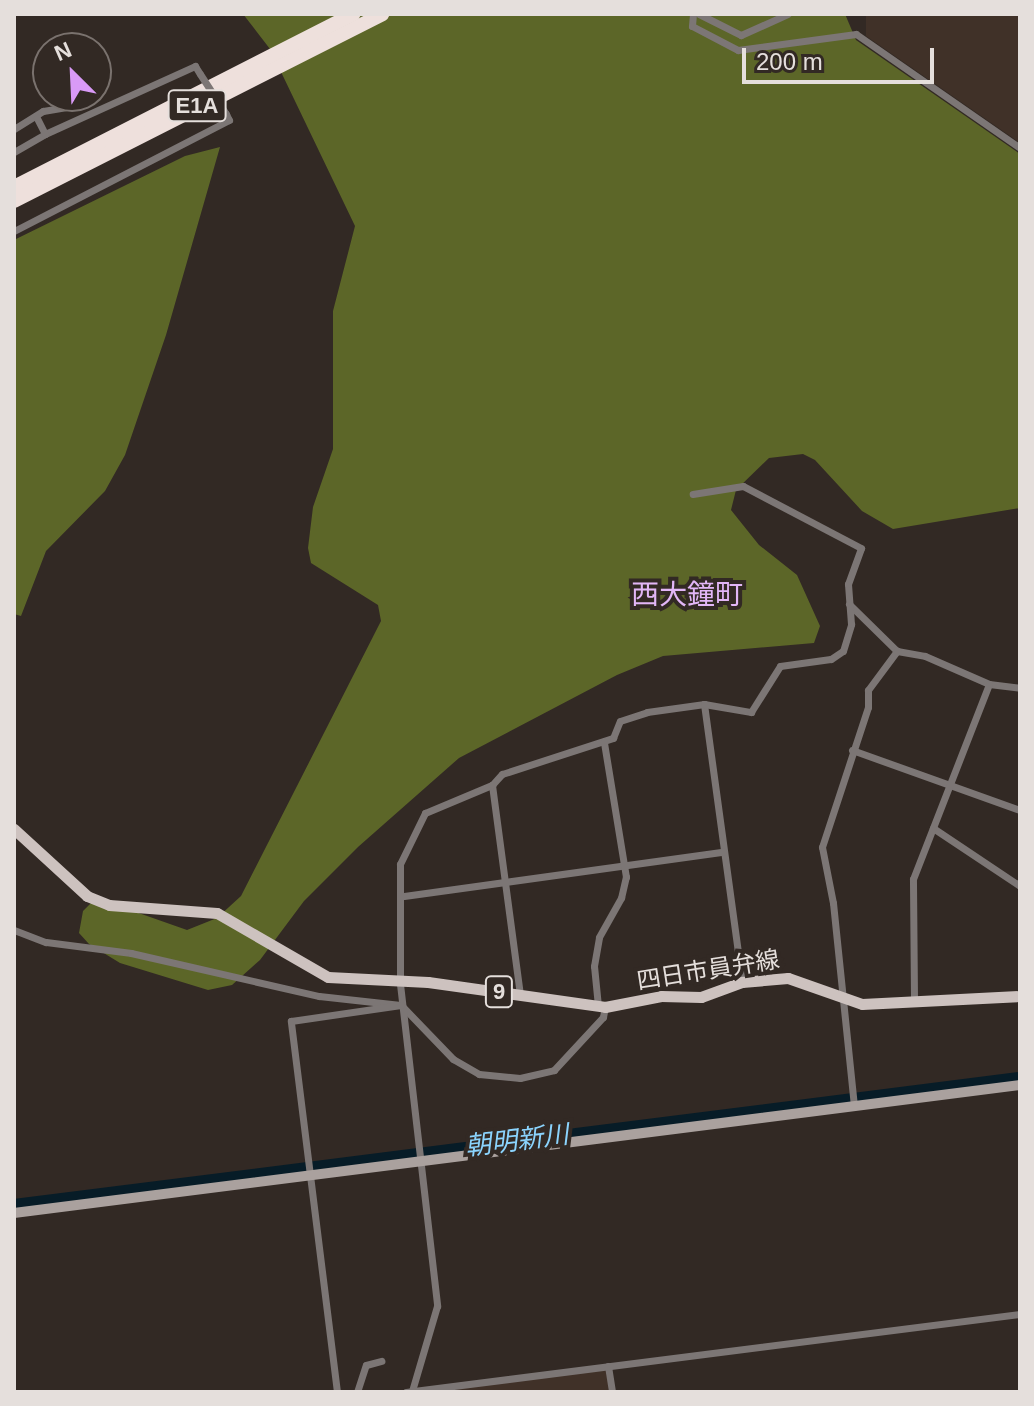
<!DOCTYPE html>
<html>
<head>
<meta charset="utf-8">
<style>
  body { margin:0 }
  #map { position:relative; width:1034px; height:1406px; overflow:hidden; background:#322924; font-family:Helvetica,"Noto Sans JP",sans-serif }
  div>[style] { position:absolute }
  .built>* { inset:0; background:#403128 }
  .forest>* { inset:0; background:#5c6628 }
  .river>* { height:12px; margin:-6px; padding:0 6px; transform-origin:6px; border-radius:6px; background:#071c27 }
  .street>* { height:7px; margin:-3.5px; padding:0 3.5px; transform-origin:3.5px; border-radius:3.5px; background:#7c7675 }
  .secondary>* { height:10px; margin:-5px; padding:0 5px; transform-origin:5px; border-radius:5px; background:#aaa19e }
  .primary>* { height:11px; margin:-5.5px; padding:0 5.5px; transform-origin:5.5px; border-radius:5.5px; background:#cdc2bf }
  .highway>* { height:14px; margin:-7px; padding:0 7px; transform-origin:7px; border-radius:7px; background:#eee0dc }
  .street-bridge>* { height:7px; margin:-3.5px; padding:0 3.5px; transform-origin:3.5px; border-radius:3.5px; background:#7c7675 }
  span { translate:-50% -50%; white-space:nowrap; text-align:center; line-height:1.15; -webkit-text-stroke:8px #322924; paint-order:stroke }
  .shield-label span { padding:2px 6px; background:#322924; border:2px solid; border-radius:6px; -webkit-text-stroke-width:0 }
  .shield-label { font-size:22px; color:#e5dfdc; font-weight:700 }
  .street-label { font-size:24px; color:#e5dfdc }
  .water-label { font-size:26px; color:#8bd4fe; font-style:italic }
  .quarter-label { font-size:28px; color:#e2b6f7 }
  .frame { position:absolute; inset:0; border:16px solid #e5dfdc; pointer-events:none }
  .north { position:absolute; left:32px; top:32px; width:80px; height:80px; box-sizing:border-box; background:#322924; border:2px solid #7a726e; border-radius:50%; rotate:336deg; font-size:22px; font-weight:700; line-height:32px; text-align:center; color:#e5dfdc }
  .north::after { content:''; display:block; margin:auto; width:28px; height:36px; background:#d99af7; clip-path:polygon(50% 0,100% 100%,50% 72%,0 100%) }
  .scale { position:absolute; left:742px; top:48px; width:192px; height:36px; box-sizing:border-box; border:4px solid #e5dfdc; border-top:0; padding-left:10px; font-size:24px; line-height:28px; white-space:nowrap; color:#e5dfdc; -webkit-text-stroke:6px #322924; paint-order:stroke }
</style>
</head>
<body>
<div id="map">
  <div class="built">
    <div style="clip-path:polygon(866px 14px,1020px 14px,1020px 143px,866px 36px)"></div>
    <div style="clip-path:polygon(607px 1370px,609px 1392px,452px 1392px,451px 1389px)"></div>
  </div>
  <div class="forest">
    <div style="clip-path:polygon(243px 14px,845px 14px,856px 40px,1020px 154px,1020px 508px,893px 529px,862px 511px,815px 460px,803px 454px,769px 458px,736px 490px,731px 510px,759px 545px,797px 575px,820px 626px,814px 643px,663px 656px,617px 675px,459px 758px,358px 847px,304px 901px,260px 960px,232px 985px,208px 990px,120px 963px,89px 944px,79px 933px,83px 911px,96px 898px,187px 930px,217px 918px,241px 896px,381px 621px,378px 605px,311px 563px,308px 548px,313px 507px,333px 449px,333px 311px,355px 226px,270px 49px)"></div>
    <div style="clip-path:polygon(220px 147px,166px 335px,125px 455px,105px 491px,46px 551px,21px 616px,14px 614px,14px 240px,185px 156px)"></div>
  </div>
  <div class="river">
    <div style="left:14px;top:1205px;width:1014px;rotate:-7.2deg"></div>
  </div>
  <div class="street">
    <div style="left:693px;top:14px;width:12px;rotate:95deg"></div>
    <div style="left:692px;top:26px;width:52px;rotate:27.6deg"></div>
    <div style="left:738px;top:50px;width:119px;rotate:-7.7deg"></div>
    <div style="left:856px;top:34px;width:200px;rotate:34.8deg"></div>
    <div style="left:699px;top:14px;width:47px;rotate:26.6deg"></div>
    <div style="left:741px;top:35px;width:51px;rotate:-24.1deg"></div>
    <div style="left:14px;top:129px;width:34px;rotate:-32deg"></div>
    <div style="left:43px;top:111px;width:43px;rotate:-9.5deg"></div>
    <div style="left:45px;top:134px;width:165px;rotate:-24.4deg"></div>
    <div style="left:195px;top:66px;width:9px;rotate:58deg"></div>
    <div style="left:14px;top:152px;width:36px;rotate:-30deg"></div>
    <div style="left:45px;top:134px;width:18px;rotate:-117deg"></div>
    <div style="left:14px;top:231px;width:242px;rotate:-27.3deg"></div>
    <div style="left:229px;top:120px;width:7px;rotate:-117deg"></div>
    <div style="left:849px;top:604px;width:67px;rotate:44.4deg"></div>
    <div style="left:897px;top:651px;width:28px;rotate:10deg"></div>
    <div style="left:925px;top:656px;width:70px;rotate:23.6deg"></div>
    <div style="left:989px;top:684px;width:31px;rotate:7deg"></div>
    <div style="left:704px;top:704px;width:281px;rotate:82.2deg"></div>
    <div style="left:852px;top:750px;width:178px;rotate:19.7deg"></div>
    <div style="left:492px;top:785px;width:211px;rotate:82.4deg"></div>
    <div style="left:933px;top:828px;width:105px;rotate:33.7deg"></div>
    <div style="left:404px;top:896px;width:322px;rotate:-7.9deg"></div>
    <div style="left:14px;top:930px;width:34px;rotate:21deg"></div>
    <div style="left:46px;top:942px;width:86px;rotate:7.4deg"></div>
    <div style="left:131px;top:953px;width:193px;rotate:12.9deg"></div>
    <div style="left:319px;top:996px;width:82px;rotate:6.3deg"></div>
    <div style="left:401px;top:1005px;width:75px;rotate:46.1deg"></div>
    <div style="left:453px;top:1059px;width:30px;rotate:30deg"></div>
    <div style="left:479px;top:1074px;width:41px;rotate:5.6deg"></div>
    <div style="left:520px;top:1078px;width:35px;rotate:-13deg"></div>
    <div style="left:554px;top:1070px;width:72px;rotate:-47.2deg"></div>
    <div style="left:603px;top:1017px;width:10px;rotate:-79deg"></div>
    <div style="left:400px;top:975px;width:111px;rotate:-90deg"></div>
    <div style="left:400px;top:864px;width:57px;rotate:-63.9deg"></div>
    <div style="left:425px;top:813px;width:73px;rotate:-22.7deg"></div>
    <div style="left:492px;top:785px;width:15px;rotate:-48deg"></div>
    <div style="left:502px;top:774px;width:117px;rotate:-18deg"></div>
    <div style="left:613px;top:738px;width:18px;rotate:-68deg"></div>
    <div style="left:620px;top:721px;width:28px;rotate:-18deg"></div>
    <div style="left:647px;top:712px;width:58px;rotate:-8deg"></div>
    <div style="left:704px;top:704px;width:48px;rotate:9.7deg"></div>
    <div style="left:751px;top:712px;width:54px;rotate:-57.8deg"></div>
    <div style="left:780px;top:666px;width:51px;rotate:-7.8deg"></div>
    <div style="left:831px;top:659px;width:14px;rotate:-34deg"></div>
    <div style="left:843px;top:651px;width:28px;rotate:-73deg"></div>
    <div style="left:851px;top:624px;width:40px;rotate:-94.3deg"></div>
    <div style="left:848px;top:584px;width:38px;rotate:-70deg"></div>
    <div style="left:861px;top:548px;width:133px;rotate:-152.3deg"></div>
    <div style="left:743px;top:486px;width:51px;rotate:170.9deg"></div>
    <div style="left:400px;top:984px;width:324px;rotate:83.4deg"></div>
    <div style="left:437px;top:1306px;width:89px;rotate:106.4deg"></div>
    <div style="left:914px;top:998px;width:119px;rotate:-90.5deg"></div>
    <div style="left:913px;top:879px;width:209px;rotate:-68.7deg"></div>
    <div style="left:598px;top:1006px;width:40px;rotate:-95.7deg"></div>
    <div style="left:594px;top:966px;width:29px;rotate:-80deg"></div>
    <div style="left:599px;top:937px;width:45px;rotate:-60.6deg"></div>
    <div style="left:621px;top:898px;width:22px;rotate:-77deg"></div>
    <div style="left:626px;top:877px;width:137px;rotate:-99.3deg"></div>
    <div style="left:854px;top:1106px;width:204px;rotate:-95.9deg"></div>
    <div style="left:833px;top:903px;width:57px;rotate:-101.1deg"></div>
    <div style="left:822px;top:847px;width:147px;rotate:-71.8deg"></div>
    <div style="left:868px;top:707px;width:17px;rotate:-90deg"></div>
    <div style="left:868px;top:690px;width:49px;rotate:-53.4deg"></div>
    <div style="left:608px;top:1366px;width:26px;rotate:81deg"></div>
    <div style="left:337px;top:1392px;width:374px;rotate:-97.1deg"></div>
    <div style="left:291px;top:1021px;width:111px;rotate:-8.3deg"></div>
    <div style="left:357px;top:1392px;width:28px;rotate:-72deg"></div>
    <div style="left:366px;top:1365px;width:16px;rotate:-15deg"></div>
    <div style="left:406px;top:1392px;width:619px;rotate:-7.24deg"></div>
  </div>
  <div class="secondary">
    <div style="left:14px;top:1213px;width:1014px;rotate:-7.25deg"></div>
  </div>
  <div class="primary">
    <div style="left:14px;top:829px;width:99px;rotate:42.5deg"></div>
    <div style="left:87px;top:896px;width:24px;rotate:22deg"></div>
    <div style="left:109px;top:905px;width:108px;rotate:4.2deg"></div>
    <div style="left:217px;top:913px;width:128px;rotate:30deg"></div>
    <div style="left:328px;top:977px;width:100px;rotate:2.9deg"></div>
    <div style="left:428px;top:982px;width:179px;rotate:8deg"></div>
    <div style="left:605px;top:1007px;width:57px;rotate:-11.1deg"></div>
    <div style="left:661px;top:996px;width:40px;rotate:1.4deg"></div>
    <div style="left:701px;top:997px;width:44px;rotate:-20.1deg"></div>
    <div style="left:742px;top:982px;width:46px;rotate:-5deg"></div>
    <div style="left:788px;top:978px;width:78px;rotate:19.4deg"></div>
    <div style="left:862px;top:1004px;width:158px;rotate:-2.9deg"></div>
  </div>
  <div class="highway">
    <div style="left:14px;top:187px;width:381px;rotate:-27deg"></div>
    <div style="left:14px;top:201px;width:413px;rotate:-26.9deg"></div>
  </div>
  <div class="street-bridge">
    <div style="left:200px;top:74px;width:48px;rotate:57deg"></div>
  </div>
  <div class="shield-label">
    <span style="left:197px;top:106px">E1A</span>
    <span style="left:499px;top:992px">9</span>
  </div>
  <div class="street-label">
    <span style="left:708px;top:970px;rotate:-9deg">四日市員弁線</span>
  </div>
  <div class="water-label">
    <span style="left:517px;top:1141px;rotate:-7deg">朝明新川</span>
  </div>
  <div class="quarter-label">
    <span style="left:687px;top:595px">西大鐘町</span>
  </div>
  <div class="frame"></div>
  <div class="north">N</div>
  <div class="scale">200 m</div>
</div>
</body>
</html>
